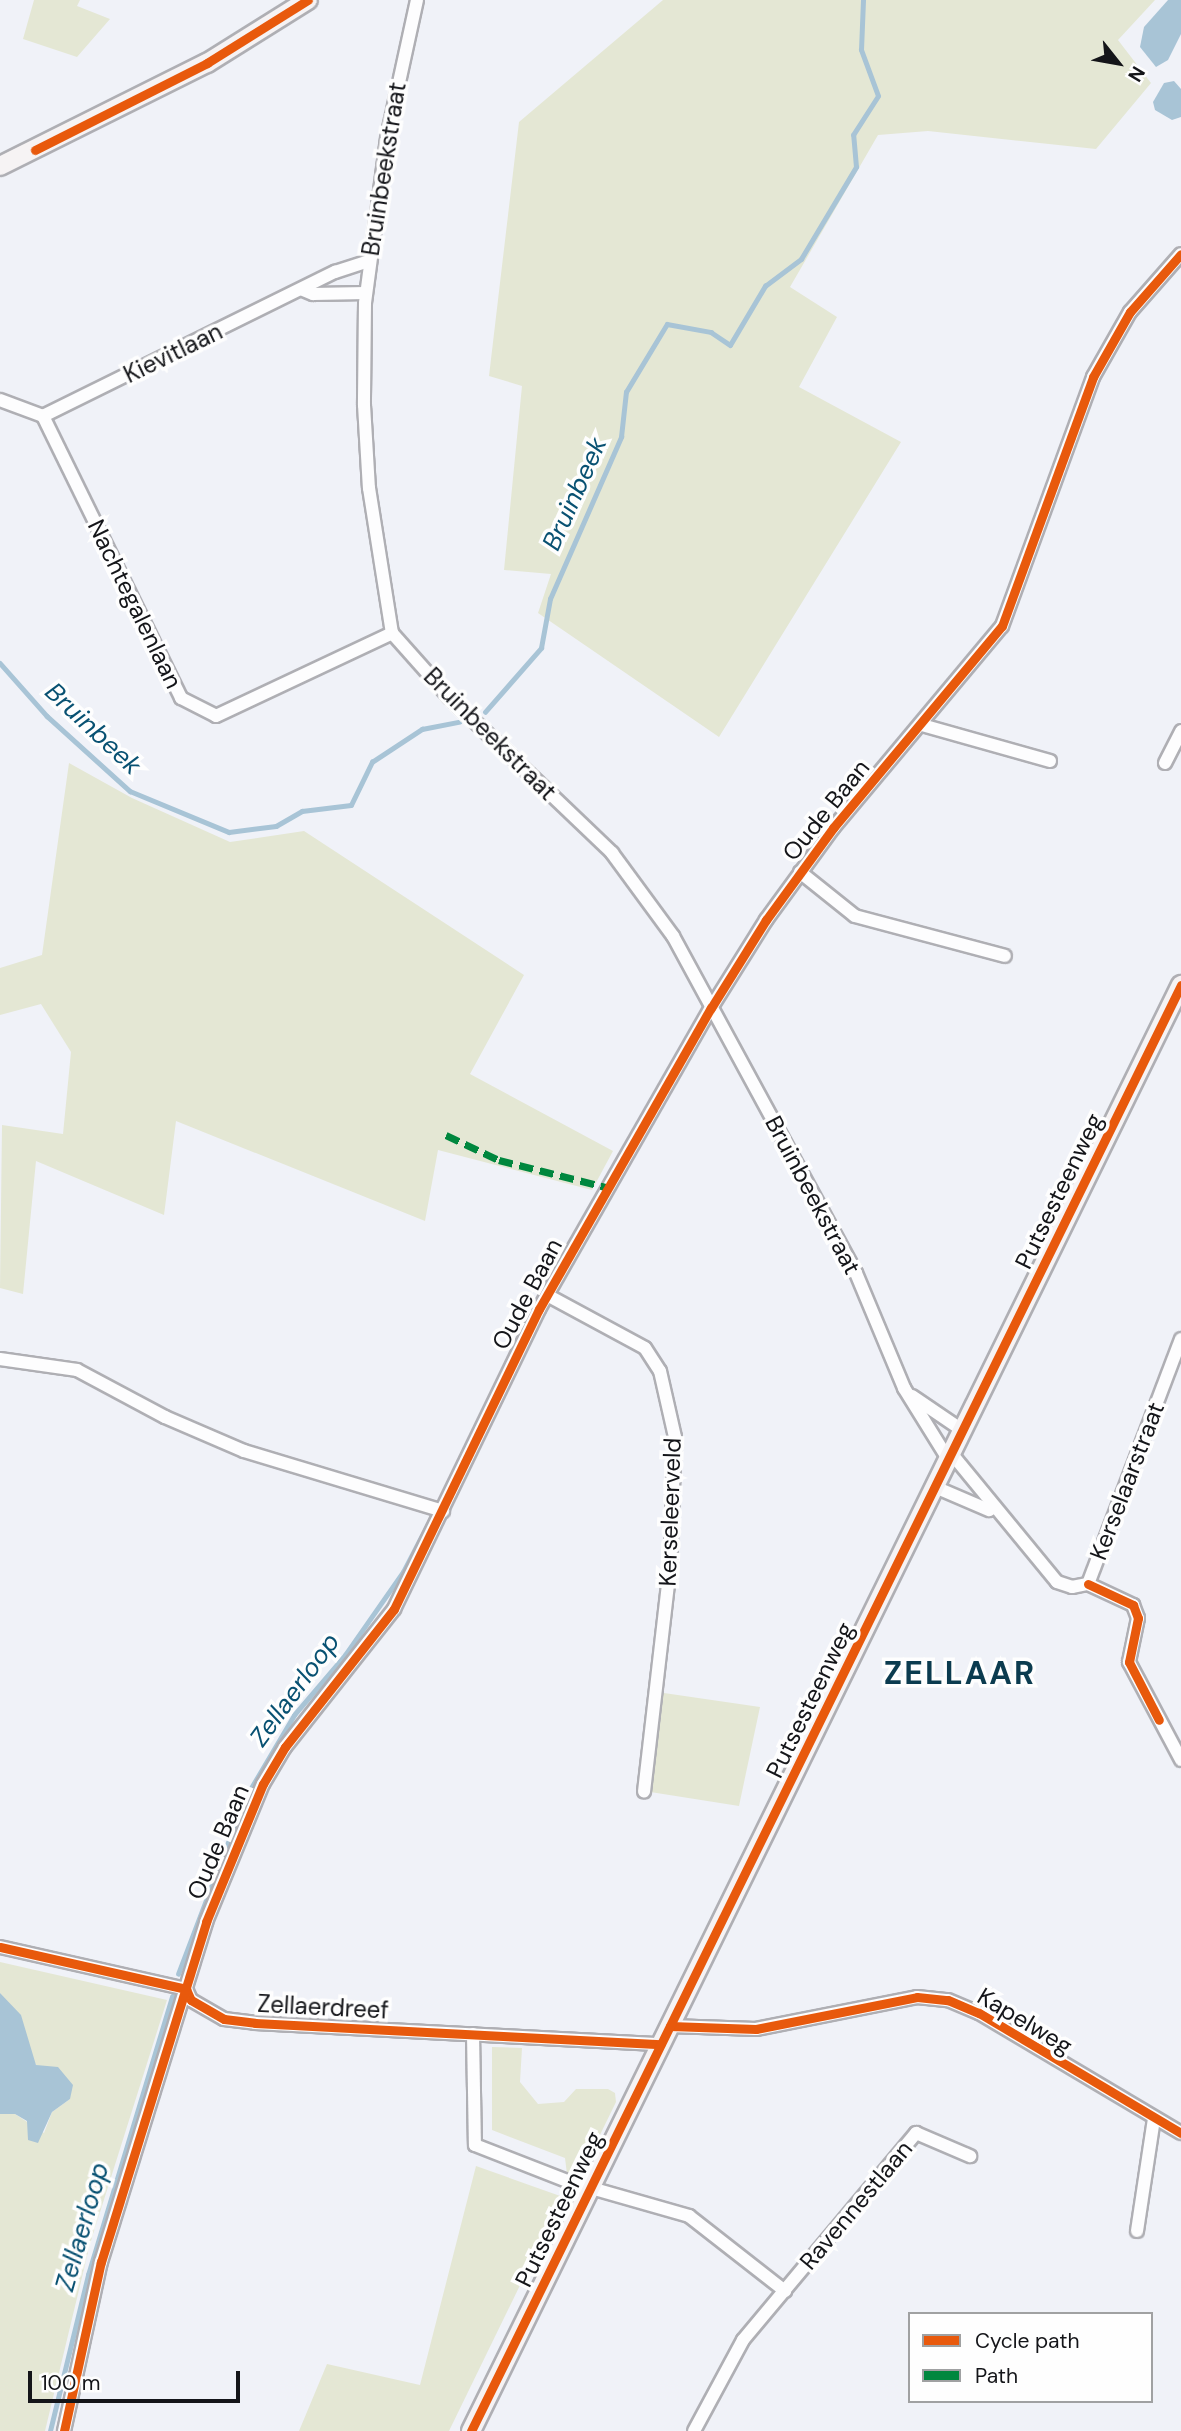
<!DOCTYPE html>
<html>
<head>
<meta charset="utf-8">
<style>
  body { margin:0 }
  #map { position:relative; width:1181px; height:2431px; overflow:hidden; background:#f0f2f8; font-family:"DM Sans",sans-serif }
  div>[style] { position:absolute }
  .green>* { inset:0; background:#e4e7d4 }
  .water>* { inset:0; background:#a8c4d6 }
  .stream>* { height:4.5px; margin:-2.25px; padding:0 2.25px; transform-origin:2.25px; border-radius:2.25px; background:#a8c4d6 }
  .roads { filter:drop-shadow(2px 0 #afafb4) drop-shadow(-2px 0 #afafb4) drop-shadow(0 2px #afafb4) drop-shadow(0 -2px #afafb4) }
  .street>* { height:12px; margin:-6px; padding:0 6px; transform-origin:6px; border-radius:6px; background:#fdfdfe }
  .secondary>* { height:18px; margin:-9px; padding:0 9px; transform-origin:9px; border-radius:9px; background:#f6f3f4 }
  .quiet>* { height:7px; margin-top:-3.5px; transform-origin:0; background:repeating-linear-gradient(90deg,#00873e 0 14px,transparent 0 21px) }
  .cycleway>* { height:9px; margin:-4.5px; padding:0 4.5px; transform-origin:4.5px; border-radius:4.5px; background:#e8590c }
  span { translate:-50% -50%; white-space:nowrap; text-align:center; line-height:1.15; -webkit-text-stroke:7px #fefefe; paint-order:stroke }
  .street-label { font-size:24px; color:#141519 }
  .water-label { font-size:26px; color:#085172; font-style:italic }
  .district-label { font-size:32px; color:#0b3b4f; font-weight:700; letter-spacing:2px }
  .legend { position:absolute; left:908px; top:2312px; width:245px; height:91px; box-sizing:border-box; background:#fefefe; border:2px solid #a0a1a2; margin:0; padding:9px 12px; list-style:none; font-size:21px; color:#141519 }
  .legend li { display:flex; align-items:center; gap:14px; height:35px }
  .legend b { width:35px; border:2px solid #a0a1a2 }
  .north { position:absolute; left:1083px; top:28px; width:70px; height:70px; -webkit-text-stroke:5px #fefefe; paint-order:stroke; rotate:121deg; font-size:19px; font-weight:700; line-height:28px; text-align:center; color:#141519 }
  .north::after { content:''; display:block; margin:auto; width:24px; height:32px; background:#141519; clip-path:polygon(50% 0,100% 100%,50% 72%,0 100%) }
  .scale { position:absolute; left:28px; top:2371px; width:212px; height:32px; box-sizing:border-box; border:4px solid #141519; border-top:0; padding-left:9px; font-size:21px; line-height:24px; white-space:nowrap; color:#141519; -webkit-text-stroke:5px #fefefe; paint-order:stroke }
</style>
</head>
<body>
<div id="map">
  <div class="green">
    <div style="clip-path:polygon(34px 0,80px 0,77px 6px,110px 19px,77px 57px,23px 39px)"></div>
    <div style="clip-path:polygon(663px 0,1155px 0,1118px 40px,1151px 83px,1096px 149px,928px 131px,878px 135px,790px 287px,837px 317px,799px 387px,901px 442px,719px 737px,538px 613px,551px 574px,504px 570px,522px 386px,489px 376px,519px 122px)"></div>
    <div style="clip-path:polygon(69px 763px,132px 798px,230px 842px,304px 831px,524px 975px,470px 1074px,613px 1151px,592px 1190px,438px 1150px,425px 1221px,176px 1121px,164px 1215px,36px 1161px,23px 1294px,0 1288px,2px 1125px,63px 1134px,71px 1052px,41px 1004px,0 1015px,0 968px,42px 955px)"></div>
    <div style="clip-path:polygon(657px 1692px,760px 1707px,739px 1806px,644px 1791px)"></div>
    <div style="clip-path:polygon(0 1962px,167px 2000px,90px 2244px,45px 2431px,0 2431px,0 2114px,15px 2114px,44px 2133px,52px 2112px,70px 2099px,45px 2069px,36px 2065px,0 1993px)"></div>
    <div style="clip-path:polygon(492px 2047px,522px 2048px,520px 2082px,538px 2104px,564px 2102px,576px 2089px,608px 2089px,615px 2093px,616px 2102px,579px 2178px,567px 2174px,565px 2158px,492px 2130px)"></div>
    <div style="clip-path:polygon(476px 2166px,563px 2197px,449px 2431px,299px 2431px,327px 2364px,420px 2385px)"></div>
  </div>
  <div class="water">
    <div style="clip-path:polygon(1181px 0,1181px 34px,1168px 60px,1156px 67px,1140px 47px,1144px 27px,1168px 0)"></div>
    <div style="clip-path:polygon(1174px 81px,1181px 89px,1181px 117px,1172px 120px,1155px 110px,1153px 102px,1164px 83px)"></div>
    <div style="clip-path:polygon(0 1993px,21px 2015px,36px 2065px,58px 2067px,73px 2085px,70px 2099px,52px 2112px,38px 2143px,28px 2140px,27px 2121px,15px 2114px,0 2114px)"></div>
  </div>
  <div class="stream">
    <div style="left:0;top:663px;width:71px;rotate:48.4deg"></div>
    <div style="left:47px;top:716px;width:112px;rotate:42.1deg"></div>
    <div style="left:130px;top:791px;width:107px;rotate:22.5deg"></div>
    <div style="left:229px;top:832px;width:47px;rotate:-7.3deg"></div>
    <div style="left:276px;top:826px;width:30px;rotate:-30deg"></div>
    <div style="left:302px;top:811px;width:49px;rotate:-7deg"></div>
    <div style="left:351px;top:805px;width:48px;rotate:-64deg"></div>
    <div style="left:372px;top:762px;width:60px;rotate:-33.4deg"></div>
    <div style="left:422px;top:729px;width:38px;rotate:-11deg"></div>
    <div style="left:485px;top:712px;width:85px;rotate:-48.8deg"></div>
    <div style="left:541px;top:648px;width:50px;rotate:-79.6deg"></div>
    <div style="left:550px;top:599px;width:177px;rotate:-66.3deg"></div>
    <div style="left:621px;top:437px;width:45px;rotate:-83.7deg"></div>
    <div style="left:626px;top:392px;width:79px;rotate:-58.9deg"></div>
    <div style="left:667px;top:324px;width:45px;rotate:10.3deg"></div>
    <div style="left:711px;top:332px;width:23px;rotate:34deg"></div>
    <div style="left:730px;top:345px;width:69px;rotate:-59.3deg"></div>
    <div style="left:765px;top:286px;width:45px;rotate:-36.9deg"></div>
    <div style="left:801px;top:259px;width:107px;rotate:-59.1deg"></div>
    <div style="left:856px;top:167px;width:32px;rotate:-95deg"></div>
    <div style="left:853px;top:135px;width:46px;rotate:-57.3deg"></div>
    <div style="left:878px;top:96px;width:49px;rotate:-110.3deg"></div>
    <div style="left:861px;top:50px;width:50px;rotate:-87.7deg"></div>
    <div style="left:178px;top:1974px;width:186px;rotate:-69.2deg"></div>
    <div style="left:244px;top:1800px;width:99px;rotate:-59.5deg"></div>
    <div style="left:294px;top:1715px;width:79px;rotate:-49.6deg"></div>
    <div style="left:345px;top:1655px;width:101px;rotate:-55.1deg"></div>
    <div style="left:403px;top:1572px;width:63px;rotate:-62.6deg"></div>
    <div style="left:50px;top:2431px;width:161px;rotate:-76.3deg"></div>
    <div style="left:88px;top:2275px;width:291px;rotate:-73.2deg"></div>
  </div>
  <div class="roads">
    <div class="street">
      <div style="left:417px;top:0;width:141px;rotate:102.3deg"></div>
      <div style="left:387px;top:138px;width:166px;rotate:97.6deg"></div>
      <div style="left:365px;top:303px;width:102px;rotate:90.6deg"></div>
      <div style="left:364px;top:405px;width:83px;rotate:86.6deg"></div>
      <div style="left:369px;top:488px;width:147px;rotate:81deg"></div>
      <div style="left:392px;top:633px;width:86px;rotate:48.3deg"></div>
      <div style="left:449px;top:697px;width:226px;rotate:43.7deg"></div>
      <div style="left:612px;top:853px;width:103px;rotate:53.7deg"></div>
      <div style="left:673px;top:936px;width:383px;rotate:61.5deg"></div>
      <div style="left:856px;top:1273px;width:125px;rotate:67.3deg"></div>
      <div style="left:904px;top:1388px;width:84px;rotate:58.2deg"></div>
      <div style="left:303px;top:290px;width:11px;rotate:22deg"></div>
      <div style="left:313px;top:294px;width:53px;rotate:-1.1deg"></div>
      <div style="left:0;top:400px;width:46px;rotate:20.4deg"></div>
      <div style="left:43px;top:416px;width:314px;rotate:63.9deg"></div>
      <div style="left:181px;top:698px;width:39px;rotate:27deg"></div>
      <div style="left:216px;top:716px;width:195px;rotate:-25.2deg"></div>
      <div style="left:43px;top:416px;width:326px;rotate:-26.3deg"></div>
      <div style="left:335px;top:272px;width:36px;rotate:-18deg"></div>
      <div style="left:922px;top:725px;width:133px;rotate:15.7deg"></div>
      <div style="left:1165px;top:763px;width:36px;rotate:-63deg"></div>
      <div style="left:800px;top:872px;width:70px;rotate:38.7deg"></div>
      <div style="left:855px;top:916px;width:155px;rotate:14.9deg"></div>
      <div style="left:547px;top:1295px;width:111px;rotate:28.4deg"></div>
      <div style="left:645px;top:1348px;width:27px;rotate:57deg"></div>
      <div style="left:660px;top:1371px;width:68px;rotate:77.2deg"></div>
      <div style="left:675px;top:1437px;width:130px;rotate:92.2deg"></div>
      <div style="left:670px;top:1567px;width:226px;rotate:96.6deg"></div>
      <div style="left:0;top:1359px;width:78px;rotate:8.1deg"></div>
      <div style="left:77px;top:1370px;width:100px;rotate:28.1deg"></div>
      <div style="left:165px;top:1417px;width:86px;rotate:23.3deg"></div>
      <div style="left:244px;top:1451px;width:208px;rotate:16.8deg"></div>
      <div style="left:912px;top:1396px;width:60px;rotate:34.2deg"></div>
      <div style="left:951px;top:1453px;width:167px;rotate:50.6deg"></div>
      <div style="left:1057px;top:1582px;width:16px;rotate:18deg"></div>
      <div style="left:1072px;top:1587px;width:16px;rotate:-11deg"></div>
      <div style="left:1088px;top:1584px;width:50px;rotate:25deg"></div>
      <div style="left:1133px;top:1605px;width:14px;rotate:69deg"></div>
      <div style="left:1138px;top:1618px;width:45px;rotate:101.6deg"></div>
      <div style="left:1129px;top:1662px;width:111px;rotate:62deg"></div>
      <div style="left:935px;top:1487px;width:59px;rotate:23.1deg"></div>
      <div style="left:1088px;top:1584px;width:262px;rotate:-69.2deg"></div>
      <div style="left:0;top:1947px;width:191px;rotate:12.7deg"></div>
      <div style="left:186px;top:1989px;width:12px;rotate:66deg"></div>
      <div style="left:191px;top:2000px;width:38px;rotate:30deg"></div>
      <div style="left:224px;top:2019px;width:31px;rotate:7deg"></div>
      <div style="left:255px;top:2023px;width:406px;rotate:3deg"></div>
      <div style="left:670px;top:2026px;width:86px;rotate:2deg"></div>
      <div style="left:756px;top:2029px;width:164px;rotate:-11.2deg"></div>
      <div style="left:917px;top:1997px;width:31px;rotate:6deg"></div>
      <div style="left:948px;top:2000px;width:34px;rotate:23deg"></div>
      <div style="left:979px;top:2013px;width:235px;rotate:30.7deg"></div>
      <div style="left:473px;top:2034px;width:111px;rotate:89deg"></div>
      <div style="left:475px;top:2145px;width:102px;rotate:21.3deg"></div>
      <div style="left:570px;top:2182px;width:124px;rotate:15.9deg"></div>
      <div style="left:689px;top:2216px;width:122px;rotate:38deg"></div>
      <div style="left:1137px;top:2231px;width:114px;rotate:-81.4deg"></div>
      <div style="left:64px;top:2431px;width:173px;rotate:-77.7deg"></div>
      <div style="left:101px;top:2262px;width:356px;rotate:-72.8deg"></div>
      <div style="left:206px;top:1922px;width:149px;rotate:-67.6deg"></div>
      <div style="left:263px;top:1784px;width:43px;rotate:-59.3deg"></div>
      <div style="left:285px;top:1747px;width:176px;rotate:-51.7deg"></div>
      <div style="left:394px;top:1609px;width:333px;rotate:-64.2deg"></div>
      <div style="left:539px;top:1309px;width:347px;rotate:-60.3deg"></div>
      <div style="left:711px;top:1008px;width:104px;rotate:-58deg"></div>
      <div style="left:766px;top:920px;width:114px;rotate:-53.9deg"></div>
      <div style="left:833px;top:828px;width:263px;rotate:-50.1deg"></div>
      <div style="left:1002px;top:626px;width:265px;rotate:-69.9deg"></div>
      <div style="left:1093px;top:377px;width:75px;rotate:-60.4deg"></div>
      <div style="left:1130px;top:312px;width:77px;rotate:-48.7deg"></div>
      <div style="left:694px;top:2431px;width:103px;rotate:-61.7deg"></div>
      <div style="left:743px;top:2340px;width:270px;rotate:-50.1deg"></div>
      <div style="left:916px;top:2133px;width:59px;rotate:23.1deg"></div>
    </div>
    <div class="secondary">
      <div style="left:0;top:166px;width:231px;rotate:-26.5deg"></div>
      <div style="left:207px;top:63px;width:119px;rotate:-32deg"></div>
      <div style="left:471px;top:2431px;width:1611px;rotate:-63.85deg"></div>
    </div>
  </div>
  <div class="quiet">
    <div style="left:446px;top:1135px;width:59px;rotate:25.3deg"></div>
    <div style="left:499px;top:1160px;width:110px;rotate:14.2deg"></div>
  </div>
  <div class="cycleway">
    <div style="left:35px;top:150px;width:193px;rotate:-26.8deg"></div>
    <div style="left:207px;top:63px;width:119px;rotate:-32deg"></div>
    <div style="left:1088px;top:1584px;width:50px;rotate:25deg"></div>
    <div style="left:1133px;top:1605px;width:14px;rotate:69deg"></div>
    <div style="left:1138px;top:1618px;width:45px;rotate:101.6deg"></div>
    <div style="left:1129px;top:1662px;width:65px;rotate:62.7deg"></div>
    <div style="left:0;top:1947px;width:191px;rotate:12.7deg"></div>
    <div style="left:186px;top:1989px;width:12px;rotate:66deg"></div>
    <div style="left:191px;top:2000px;width:38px;rotate:30deg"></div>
    <div style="left:224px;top:2019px;width:31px;rotate:7deg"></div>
    <div style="left:255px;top:2023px;width:406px;rotate:3deg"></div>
    <div style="left:670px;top:2026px;width:86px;rotate:2deg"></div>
    <div style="left:756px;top:2029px;width:164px;rotate:-11.2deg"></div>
    <div style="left:917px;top:1997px;width:31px;rotate:6deg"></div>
    <div style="left:948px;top:2000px;width:34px;rotate:23deg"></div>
    <div style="left:979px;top:2013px;width:235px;rotate:30.7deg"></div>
    <div style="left:64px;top:2431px;width:173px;rotate:-77.7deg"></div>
    <div style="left:101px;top:2262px;width:356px;rotate:-72.8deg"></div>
    <div style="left:206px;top:1922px;width:149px;rotate:-67.6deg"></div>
    <div style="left:263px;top:1784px;width:43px;rotate:-59.3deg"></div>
    <div style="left:285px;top:1747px;width:176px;rotate:-51.7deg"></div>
    <div style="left:394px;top:1609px;width:333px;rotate:-64.2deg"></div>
    <div style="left:539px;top:1309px;width:347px;rotate:-60.3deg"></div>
    <div style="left:711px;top:1008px;width:104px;rotate:-58deg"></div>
    <div style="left:766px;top:920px;width:114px;rotate:-53.9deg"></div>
    <div style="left:833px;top:828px;width:263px;rotate:-50.1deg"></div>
    <div style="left:1002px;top:626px;width:265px;rotate:-69.9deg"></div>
    <div style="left:1093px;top:377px;width:75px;rotate:-60.4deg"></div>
    <div style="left:1130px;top:312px;width:77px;rotate:-48.7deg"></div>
    <div style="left:471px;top:2431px;width:1611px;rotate:-63.85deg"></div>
  </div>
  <div class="street-label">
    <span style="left:384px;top:169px;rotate:-81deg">Bruinbeekstraat</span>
    <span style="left:173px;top:353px;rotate:-26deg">Kievitlaan</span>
    <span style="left:135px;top:604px;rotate:64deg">Nachtegalenlaan</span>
    <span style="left:490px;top:734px;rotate:45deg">Bruinbeekstraat</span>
    <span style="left:826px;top:810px;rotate:-51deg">Oude Baan</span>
    <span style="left:1059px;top:1191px;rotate:-64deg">Putsesteenweg</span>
    <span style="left:813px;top:1195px;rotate:62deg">Bruinbeekstraat</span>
    <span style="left:527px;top:1294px;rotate:-62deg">Oude Baan</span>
    <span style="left:1127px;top:1481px;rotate:-69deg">Kerselaarstraat</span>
    <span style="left:670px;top:1512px;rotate:-88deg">Kerseleerveld</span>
    <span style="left:810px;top:1700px;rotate:-64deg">Putsesteenweg</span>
    <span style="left:218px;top:1842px;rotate:-67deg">Oude Baan</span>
    <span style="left:323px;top:2007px;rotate:3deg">Zellaerdreef</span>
    <span style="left:1025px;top:2021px;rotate:31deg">Kapelweg</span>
    <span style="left:856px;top:2205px;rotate:-50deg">Ravennestlaan</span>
    <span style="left:559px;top:2209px;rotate:-64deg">Putsesteenweg</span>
  </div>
  <div class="water-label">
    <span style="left:575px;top:494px;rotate:-66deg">Bruinbeek</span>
    <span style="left:93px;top:729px;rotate:43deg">Bruinbeek</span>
    <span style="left:295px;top:1690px;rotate:-54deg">Zellaerloop</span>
    <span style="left:83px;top:2227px;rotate:-74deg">Zellaerloop</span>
  </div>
  <div class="district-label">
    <span style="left:960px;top:1673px">ZELLAAR</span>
  </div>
  <ul class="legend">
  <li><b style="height:9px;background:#e8590c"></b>Cycle path</li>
  <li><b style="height:9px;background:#00873e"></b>Path</li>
  </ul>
  <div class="north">N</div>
  <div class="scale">100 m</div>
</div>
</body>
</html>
